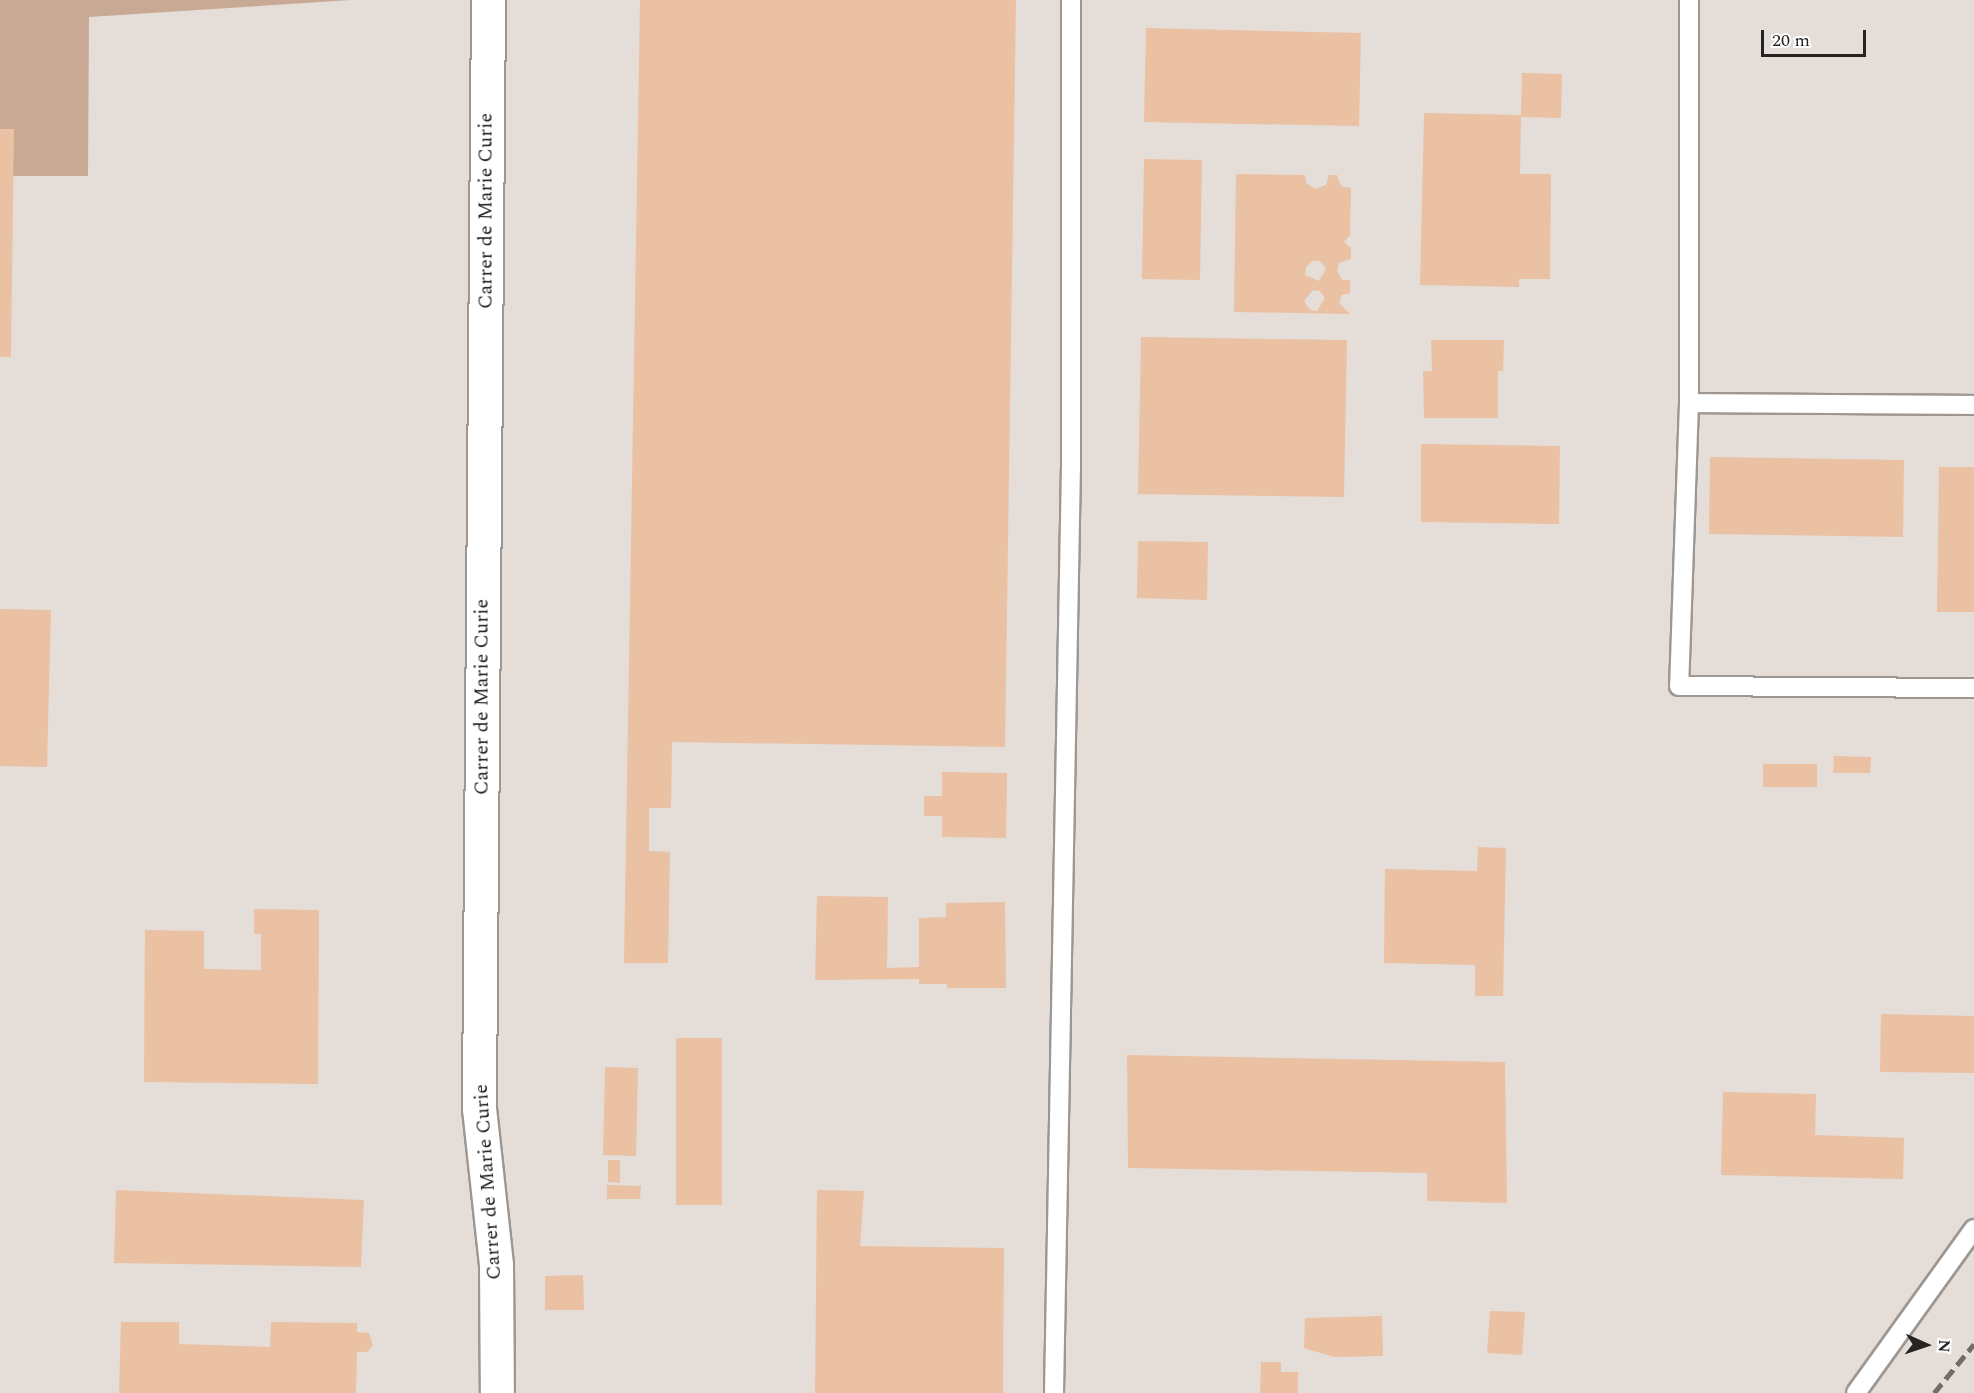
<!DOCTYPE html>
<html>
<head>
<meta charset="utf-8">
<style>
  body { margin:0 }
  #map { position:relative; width:1974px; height:1393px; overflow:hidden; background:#e4ddd8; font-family:Spectral,serif }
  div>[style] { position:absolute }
  .green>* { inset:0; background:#c8a994 }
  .building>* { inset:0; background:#ebc1a4 }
  .roads { filter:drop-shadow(2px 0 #9d9691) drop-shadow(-2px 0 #9d9691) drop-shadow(0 2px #9d9691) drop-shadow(0 -2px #9d9691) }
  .lane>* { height:18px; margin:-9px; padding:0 9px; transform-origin:9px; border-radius:9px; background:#fff }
  .street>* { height:33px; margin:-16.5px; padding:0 16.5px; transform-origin:16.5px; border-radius:16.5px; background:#fff }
  .rail>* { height:4.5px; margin-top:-2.25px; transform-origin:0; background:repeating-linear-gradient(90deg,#726d6a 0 12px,transparent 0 18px) }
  span { translate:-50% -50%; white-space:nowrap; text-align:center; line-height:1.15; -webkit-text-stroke:5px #fff; paint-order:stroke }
  .street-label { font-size:20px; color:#262322 }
  .north { position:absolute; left:1896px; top:1315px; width:60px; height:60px; -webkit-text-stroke:4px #fff; paint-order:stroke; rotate:93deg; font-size:16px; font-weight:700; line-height:24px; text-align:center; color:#262322 }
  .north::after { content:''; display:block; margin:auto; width:21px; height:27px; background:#262322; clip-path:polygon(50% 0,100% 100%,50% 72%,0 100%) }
  .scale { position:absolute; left:1761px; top:30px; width:105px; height:27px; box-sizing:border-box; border:3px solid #262322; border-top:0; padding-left:8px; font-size:18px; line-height:21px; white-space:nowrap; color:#262322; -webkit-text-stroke:4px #fff; paint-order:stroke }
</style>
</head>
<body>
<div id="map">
  <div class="green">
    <div style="clip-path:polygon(0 0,351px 0,89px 17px,88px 176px,0 176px)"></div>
  </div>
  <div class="building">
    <div style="clip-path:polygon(640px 0,1016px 0,1005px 747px,672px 742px,671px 808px,649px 808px,649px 851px,670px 852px,668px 963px,624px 963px)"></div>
    <div style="clip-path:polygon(1146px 28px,1361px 33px,1359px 126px,1144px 122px)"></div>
    <div style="clip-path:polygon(1522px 73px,1562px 74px,1561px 118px,1521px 117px,1520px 174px,1551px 174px,1550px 279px,1519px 279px,1519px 287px,1420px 285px,1424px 113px,1521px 115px)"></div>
    <div style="clip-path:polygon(0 129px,14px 129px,11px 357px,0 357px)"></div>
    <div style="clip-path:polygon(1144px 159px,1202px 160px,1200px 280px,1142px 279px)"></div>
    <div style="clip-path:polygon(evenodd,1236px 174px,1305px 175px,1306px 183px,1316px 189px,1326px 185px,1329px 175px,1337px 175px,1341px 186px,1351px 188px,1350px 235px,1344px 242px,1351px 248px,1351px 259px,1339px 263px,1337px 271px,1342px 280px,1350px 280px,1350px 293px,1342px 295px,1339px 303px,1350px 314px,1234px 312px,1236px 174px,1312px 261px,1320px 261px,1326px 269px,1319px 281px,1305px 275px,1306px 267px,1312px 261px,1236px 174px,1313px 290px,1320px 291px,1325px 298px,1317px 311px,1310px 310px,1304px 301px,1313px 290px)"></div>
    <div style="clip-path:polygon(1141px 337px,1347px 340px,1344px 497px,1138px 494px)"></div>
    <div style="clip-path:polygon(1431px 340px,1504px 340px,1503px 371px,1498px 371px,1498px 418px,1424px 418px,1423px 371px,1432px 371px)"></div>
    <div style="clip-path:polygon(1421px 444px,1560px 446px,1559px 524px,1421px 522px)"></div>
    <div style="clip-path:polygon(1710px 457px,1904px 460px,1903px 537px,1709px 534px)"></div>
    <div style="clip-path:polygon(1939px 467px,1974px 467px,1974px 612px,1937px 612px)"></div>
    <div style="clip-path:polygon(1138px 541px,1208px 542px,1207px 600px,1137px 598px)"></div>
    <div style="clip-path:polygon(0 609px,51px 610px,47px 767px,0 766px)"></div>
    <div style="clip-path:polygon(1834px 756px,1871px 757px,1870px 773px,1833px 773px)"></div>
    <div style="clip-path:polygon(1763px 764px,1817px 764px,1817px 787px,1763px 787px)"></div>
    <div style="clip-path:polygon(942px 772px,1007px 773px,1006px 838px,942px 837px,942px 816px,924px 816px,924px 796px,942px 796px)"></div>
    <div style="clip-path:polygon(1478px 847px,1506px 848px,1503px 996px,1475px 996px,1475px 965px,1384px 963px,1385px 869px,1477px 871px)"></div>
    <div style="clip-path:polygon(817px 896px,888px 897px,887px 968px,919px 967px,919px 918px,946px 917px,946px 903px,1005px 902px,1006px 988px,947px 988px,947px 984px,919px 984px,919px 979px,815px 980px)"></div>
    <div style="clip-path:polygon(254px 909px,319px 910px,318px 1084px,144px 1082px,145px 930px,204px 931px,204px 969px,261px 970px,261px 934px,254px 934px)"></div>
    <div style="clip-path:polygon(1881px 1014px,1974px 1016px,1974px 1073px,1880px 1072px)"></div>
    <div style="clip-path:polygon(676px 1038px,722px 1038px,722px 1205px,676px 1205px)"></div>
    <div style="clip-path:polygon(1127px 1055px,1505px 1062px,1507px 1203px,1427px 1201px,1427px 1173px,1128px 1168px)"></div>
    <div style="clip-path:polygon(605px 1067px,638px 1068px,636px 1156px,603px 1155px)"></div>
    <div style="clip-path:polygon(1723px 1092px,1816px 1094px,1815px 1135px,1904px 1138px,1903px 1179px,1721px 1175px)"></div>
    <div style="clip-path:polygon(608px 1160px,620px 1160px,620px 1183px,608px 1182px)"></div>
    <div style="clip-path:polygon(607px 1185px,641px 1186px,640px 1199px,607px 1199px)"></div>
    <div style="clip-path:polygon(116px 1190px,364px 1200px,361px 1267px,114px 1263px)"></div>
    <div style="clip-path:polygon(817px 1190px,864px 1191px,860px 1246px,1004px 1248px,1003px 1393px,815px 1393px)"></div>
    <div style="clip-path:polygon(583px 1275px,584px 1310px,545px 1310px,545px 1276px)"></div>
    <div style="clip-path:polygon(1490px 1311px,1525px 1312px,1522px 1355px,1487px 1353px)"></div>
    <div style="clip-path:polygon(1382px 1316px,1383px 1356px,1334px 1357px,1304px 1348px,1305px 1318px)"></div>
    <div style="clip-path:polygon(121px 1322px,179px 1322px,179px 1344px,270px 1347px,271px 1322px,357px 1323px,357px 1332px,369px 1333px,373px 1345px,367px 1352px,357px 1352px,356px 1393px,119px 1393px)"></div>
    <div style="clip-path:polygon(1261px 1362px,1281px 1362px,1281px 1372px,1298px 1372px,1298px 1393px,1260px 1393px)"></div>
  </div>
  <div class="roads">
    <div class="lane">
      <div style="left:1689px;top:0;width:403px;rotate:90deg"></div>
      <div style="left:1689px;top:403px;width:283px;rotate:92deg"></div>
      <div style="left:1679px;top:686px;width:295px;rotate:0.4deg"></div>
      <div style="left:1689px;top:403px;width:285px;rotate:0.4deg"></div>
      <div style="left:1054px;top:1393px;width:925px;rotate:-88.95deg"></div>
      <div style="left:1071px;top:468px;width:468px;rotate:-90deg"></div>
      <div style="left:1856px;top:1393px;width:202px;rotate:-54.3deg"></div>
    </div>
    <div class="street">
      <div style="left:488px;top:0;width:1108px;rotate:90.47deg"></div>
      <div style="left:479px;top:1108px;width:158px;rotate:83.8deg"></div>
      <div style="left:496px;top:1265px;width:128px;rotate:89.6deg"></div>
    </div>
  </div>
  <div class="rail">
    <div style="left:1934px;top:1393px;width:63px;rotate:-50.8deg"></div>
  </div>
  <div class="street-label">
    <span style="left:486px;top:211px;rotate:-90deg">Carrer de Marie Curie</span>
    <span style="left:482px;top:697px;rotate:-90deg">Carrer de Marie Curie</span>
    <span style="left:488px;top:1182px;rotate:-94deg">Carrer de Marie Curie</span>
  </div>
  <div class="north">N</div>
  <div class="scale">20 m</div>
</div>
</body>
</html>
